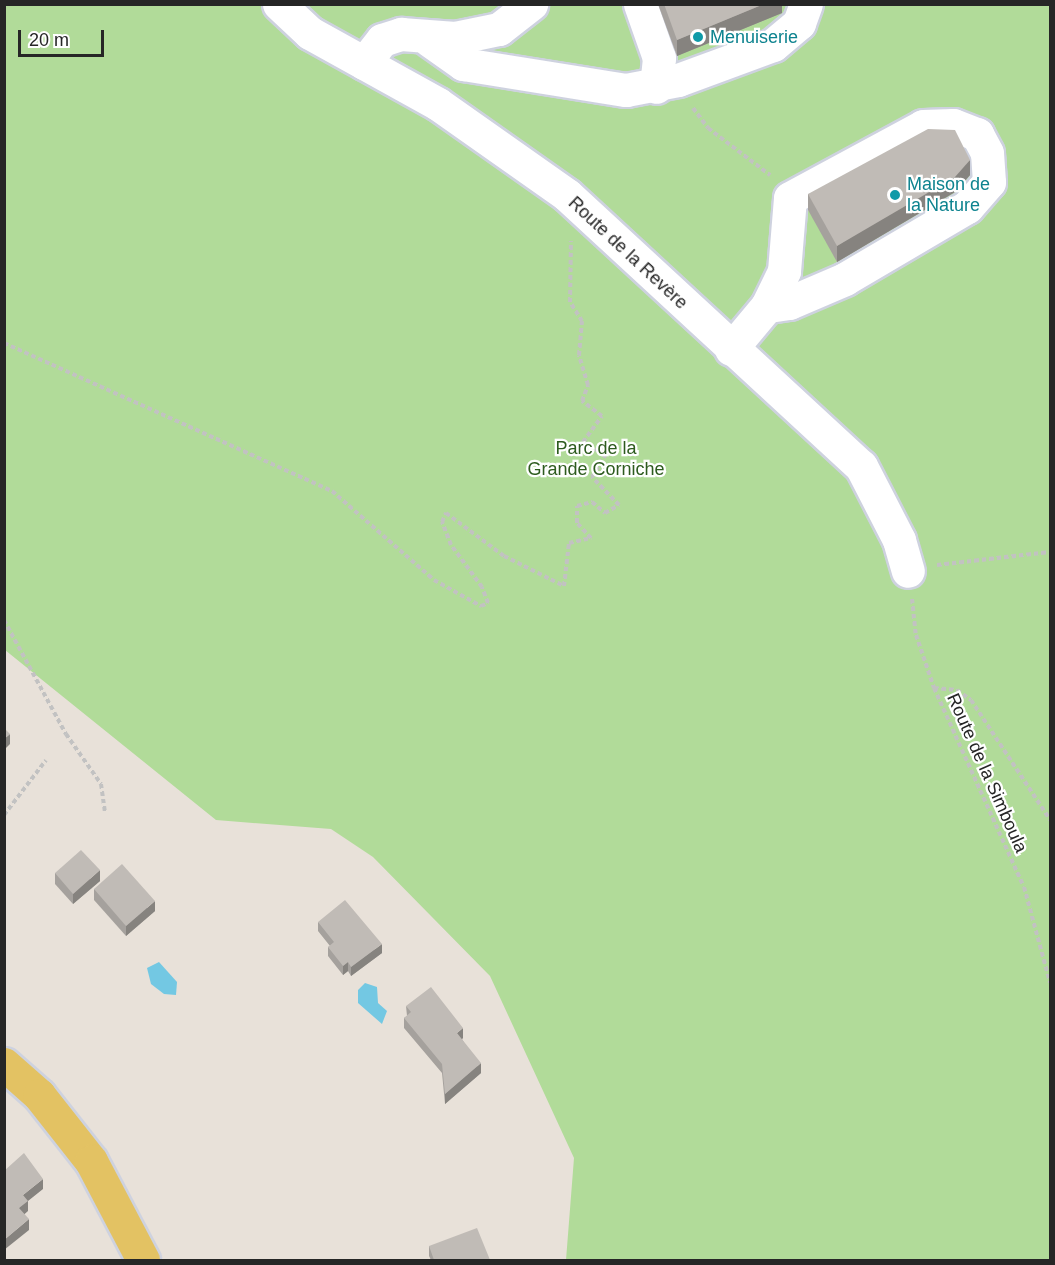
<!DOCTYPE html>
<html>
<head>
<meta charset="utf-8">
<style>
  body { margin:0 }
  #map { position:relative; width:1055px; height:1265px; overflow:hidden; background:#e8e1d9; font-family:Helvetica,sans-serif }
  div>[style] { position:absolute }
  .green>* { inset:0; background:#b1db99 }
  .water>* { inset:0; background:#73c8e3 }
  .path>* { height:4px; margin-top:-2px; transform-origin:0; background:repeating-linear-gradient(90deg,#c2c2c2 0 4.5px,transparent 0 7.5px) }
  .roads { filter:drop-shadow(2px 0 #ced2df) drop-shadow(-2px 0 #ced2df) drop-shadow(0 2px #ced2df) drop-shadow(0 -2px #ced2df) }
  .minor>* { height:33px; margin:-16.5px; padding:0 16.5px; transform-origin:16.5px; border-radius:16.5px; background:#fff }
  .major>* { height:33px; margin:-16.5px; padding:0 16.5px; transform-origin:16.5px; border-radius:16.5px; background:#e3c263 }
  .wall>* { inset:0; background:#a5a19d }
  .shaded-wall>* { inset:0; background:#86837f }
  .building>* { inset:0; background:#c0bbb6 }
  .dots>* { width:16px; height:16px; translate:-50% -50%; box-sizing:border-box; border:3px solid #fff; border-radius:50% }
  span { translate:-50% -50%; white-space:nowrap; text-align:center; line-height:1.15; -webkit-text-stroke:4.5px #fff; paint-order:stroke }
  .culture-label { font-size:18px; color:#0d838f }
  .left { translate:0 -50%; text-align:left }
  .street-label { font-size:18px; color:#262626 }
  .park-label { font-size:18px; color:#2d5b1e }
  .frame { position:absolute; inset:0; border:6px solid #262626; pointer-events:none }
  .scale { position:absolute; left:18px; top:30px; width:86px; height:27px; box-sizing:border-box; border:3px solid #262626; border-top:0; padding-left:8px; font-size:18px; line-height:21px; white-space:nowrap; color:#262626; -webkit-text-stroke:4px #fff; paint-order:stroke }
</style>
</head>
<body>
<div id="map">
  <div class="green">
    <div style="clip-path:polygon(4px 5px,1050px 5px,1050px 1260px,566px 1260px,574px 1158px,490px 976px,373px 857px,331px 829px,216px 820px,5px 650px)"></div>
  </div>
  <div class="water">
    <div style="clip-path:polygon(159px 962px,177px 982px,176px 995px,164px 994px,151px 984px,147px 968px)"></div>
    <div style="clip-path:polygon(365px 983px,377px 987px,378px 1003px,387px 1011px,382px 1024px,358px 1003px,358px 990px)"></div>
  </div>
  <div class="path">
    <div style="left:693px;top:108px;width:25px;rotate:53deg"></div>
    <div style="left:708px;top:128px;width:78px;rotate:37.2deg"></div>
    <div style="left:4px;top:343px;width:360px;rotate:24.3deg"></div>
    <div style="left:332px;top:491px;width:135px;rotate:41.1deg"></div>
    <div style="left:434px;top:580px;width:54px;rotate:29deg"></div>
    <div style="left:481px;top:606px;width:8px;rotate:-23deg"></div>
    <div style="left:488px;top:603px;width:17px;rotate:-111deg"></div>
    <div style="left:482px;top:587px;width:52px;rotate:-126.4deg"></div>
    <div style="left:451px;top:545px;width:25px;rotate:-111deg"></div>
    <div style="left:442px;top:522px;width:10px;rotate:-66deg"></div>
    <div style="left:446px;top:513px;width:72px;rotate:36.6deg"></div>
    <div style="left:504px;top:556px;width:67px;rotate:26.6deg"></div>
    <div style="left:564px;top:586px;width:43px;rotate:-83.4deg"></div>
    <div style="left:569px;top:543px;width:23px;rotate:-13deg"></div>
    <div style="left:591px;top:538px;width:21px;rotate:-133deg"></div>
    <div style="left:577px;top:523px;width:17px;rotate:-90deg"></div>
    <div style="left:577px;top:506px;width:16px;rotate:-15deg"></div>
    <div style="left:592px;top:502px;width:17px;rotate:40deg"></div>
    <div style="left:605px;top:513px;width:16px;rotate:-30deg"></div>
    <div style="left:619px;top:505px;width:39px;rotate:-134deg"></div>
    <div style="left:592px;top:477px;width:26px;rotate:-59deg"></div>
    <div style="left:605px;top:455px;width:26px;rotate:-149deg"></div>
    <div style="left:583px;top:442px;width:32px;rotate:-54deg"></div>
    <div style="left:602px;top:416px;width:25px;rotate:-143deg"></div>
    <div style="left:582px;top:401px;width:17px;rotate:-69deg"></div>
    <div style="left:588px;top:385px;width:31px;rotate:-107deg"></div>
    <div style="left:579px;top:355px;width:34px;rotate:-85deg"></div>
    <div style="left:582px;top:321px;width:22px;rotate:-122deg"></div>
    <div style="left:570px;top:302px;width:61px;rotate:-89.1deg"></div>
    <div style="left:937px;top:565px;width:114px;rotate:-6.6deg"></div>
    <div style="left:912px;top:599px;width:36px;rotate:84deg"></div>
    <div style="left:916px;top:635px;width:56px;rotate:71.2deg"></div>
    <div style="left:934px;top:688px;width:218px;rotate:65.7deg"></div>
    <div style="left:1024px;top:887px;width:99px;rotate:74.8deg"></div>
    <div style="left:4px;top:620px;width:130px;rotate:61.5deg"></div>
    <div style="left:66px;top:734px;width:61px;rotate:55deg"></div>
    <div style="left:101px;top:784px;width:29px;rotate:82deg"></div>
    <div style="left:934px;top:688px;width:23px;rotate:5deg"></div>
    <div style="left:957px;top:690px;width:17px;rotate:36deg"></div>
    <div style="left:971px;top:700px;width:144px;rotate:56.6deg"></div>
    <div style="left:4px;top:815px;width:69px;rotate:-52.6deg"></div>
  </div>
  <div class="roads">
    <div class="minor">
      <div style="left:279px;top:4px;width:42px;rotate:43.1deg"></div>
      <div style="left:310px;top:33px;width:146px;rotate:29deg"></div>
      <div style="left:438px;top:104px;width:158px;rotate:35.2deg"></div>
      <div style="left:567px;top:195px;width:400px;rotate:42.7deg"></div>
      <div style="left:861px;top:466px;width:83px;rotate:62.8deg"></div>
      <div style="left:899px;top:540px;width:32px;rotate:74deg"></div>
      <div style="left:640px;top:4px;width:57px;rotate:70.6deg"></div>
      <div style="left:659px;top:58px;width:29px;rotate:96deg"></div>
      <div style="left:429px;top:40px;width:42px;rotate:35.2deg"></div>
      <div style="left:463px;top:64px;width:165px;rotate:9.1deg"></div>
      <div style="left:626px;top:90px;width:53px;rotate:-10.9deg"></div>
      <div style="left:678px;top:80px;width:101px;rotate:-20.2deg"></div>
      <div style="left:773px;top:45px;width:34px;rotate:-40deg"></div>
      <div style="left:799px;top:23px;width:20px;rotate:-70deg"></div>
      <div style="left:364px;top:63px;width:29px;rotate:-52deg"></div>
      <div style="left:382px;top:40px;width:20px;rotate:-18deg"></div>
      <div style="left:401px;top:34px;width:54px;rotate:4.2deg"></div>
      <div style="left:455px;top:38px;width:45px;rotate:-11.6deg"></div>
      <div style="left:499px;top:29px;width:41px;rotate:-38deg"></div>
      <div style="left:731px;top:349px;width:56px;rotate:-50.1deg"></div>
      <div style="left:767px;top:306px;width:39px;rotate:-64deg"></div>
      <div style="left:784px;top:271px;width:73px;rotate:-85.3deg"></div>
      <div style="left:790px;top:198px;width:151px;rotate:-28.4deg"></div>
      <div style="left:923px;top:126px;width:30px;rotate:-2deg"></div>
      <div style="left:953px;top:125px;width:26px;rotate:21deg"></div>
      <div style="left:977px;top:134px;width:21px;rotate:62deg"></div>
      <div style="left:987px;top:153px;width:29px;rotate:86deg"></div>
      <div style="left:989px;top:182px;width:33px;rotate:131deg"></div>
      <div style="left:967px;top:207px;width:142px;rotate:149.5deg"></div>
      <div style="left:845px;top:279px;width:61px;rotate:156.8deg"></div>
      <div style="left:789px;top:303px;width:22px;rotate:172deg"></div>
    </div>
    <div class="major">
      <div style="left:4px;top:1064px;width:47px;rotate:41.5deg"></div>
      <div style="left:39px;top:1095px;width:84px;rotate:51.8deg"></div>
      <div style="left:91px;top:1161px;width:112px;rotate:62.3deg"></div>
    </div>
  </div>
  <div class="wall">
    <div style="clip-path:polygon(658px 4px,782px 4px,782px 13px,677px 56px)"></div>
    <div style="clip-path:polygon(970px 175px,955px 192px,837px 262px,808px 210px,808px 194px)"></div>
    <div style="clip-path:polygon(55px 873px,100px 881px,73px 904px,55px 884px)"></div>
    <div style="clip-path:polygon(94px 889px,155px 911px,126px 936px,94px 900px)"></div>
    <div style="clip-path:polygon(318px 922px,382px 953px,351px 976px,348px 971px,343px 975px,328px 956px,328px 947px,330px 946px,318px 931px)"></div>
    <div style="clip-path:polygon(406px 1006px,463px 1038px,462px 1039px,481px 1073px,445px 1104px,442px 1073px,404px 1028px,404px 1018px,407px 1016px)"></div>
    <div style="clip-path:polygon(429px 1246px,490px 1260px,431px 1260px,429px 1256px)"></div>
  </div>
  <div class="shaded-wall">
    <div style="clip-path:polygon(764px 4px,782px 4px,782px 13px,677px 56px,677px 40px)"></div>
    <div style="clip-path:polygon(970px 160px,970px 175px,955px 192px,837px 262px,837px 246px)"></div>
    <div style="clip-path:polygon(10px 734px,10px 744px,4px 750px,4px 739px)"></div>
    <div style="clip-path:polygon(100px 870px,100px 881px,73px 904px,73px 894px)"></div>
    <div style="clip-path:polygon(155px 901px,155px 911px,126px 936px,126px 926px)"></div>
    <div style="clip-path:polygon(382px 944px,382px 953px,351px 976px,351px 967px)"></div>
    <div style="clip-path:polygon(348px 962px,348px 971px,343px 975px,343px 966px)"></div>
    <div style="clip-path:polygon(463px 1028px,463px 1038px,457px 1043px,457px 1033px)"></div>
    <div style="clip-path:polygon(481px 1063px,481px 1073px,445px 1104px,445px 1094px)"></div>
    <div style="clip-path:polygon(43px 1179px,43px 1189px,28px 1201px,28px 1211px,19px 1219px,19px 1208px,23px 1195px)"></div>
    <div style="clip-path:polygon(29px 1219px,29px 1230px,4px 1250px,4px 1240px)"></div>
  </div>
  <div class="building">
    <div style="clip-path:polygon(664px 4px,764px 4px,677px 40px)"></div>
    <div style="clip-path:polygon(928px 129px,955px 130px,970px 160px,955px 177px,837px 246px,808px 194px)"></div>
    <div style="clip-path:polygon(4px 728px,10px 734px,4px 739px)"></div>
    <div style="clip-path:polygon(81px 850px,100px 870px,73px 894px,55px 873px)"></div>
    <div style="clip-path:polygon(122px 864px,155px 901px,126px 926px,94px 889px)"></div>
    <div style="clip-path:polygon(345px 900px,382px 944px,351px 967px,348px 962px,343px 966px,328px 947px,334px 942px,318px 922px)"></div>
    <div style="clip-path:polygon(431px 987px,463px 1028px,457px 1033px,481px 1063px,445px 1094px,442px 1064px,404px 1018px,411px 1012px,406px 1006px)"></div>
    <div style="clip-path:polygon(24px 1153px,43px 1179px,23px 1195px,28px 1201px,19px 1208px,29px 1219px,4px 1240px,4px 1171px)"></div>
    <div style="clip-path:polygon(477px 1228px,490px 1260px,434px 1260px,429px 1246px)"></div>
  </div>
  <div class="dots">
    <div style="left:698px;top:37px;background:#0f9aa8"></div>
    <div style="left:895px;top:195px;background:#0f9aa8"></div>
  </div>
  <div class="culture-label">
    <span class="left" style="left:710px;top:37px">Menuiserie</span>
    <span class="left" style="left:907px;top:195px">Maison de<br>la Nature</span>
  </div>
  <div class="street-label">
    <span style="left:628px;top:253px;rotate:43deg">Route de la Revère</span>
    <span style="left:987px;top:773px;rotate:66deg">Route de la Simboula</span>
  </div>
  <div class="park-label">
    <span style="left:596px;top:459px">Parc de la<br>Grande Corniche</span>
  </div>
  <div class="frame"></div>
  <div class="scale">20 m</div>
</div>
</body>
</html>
